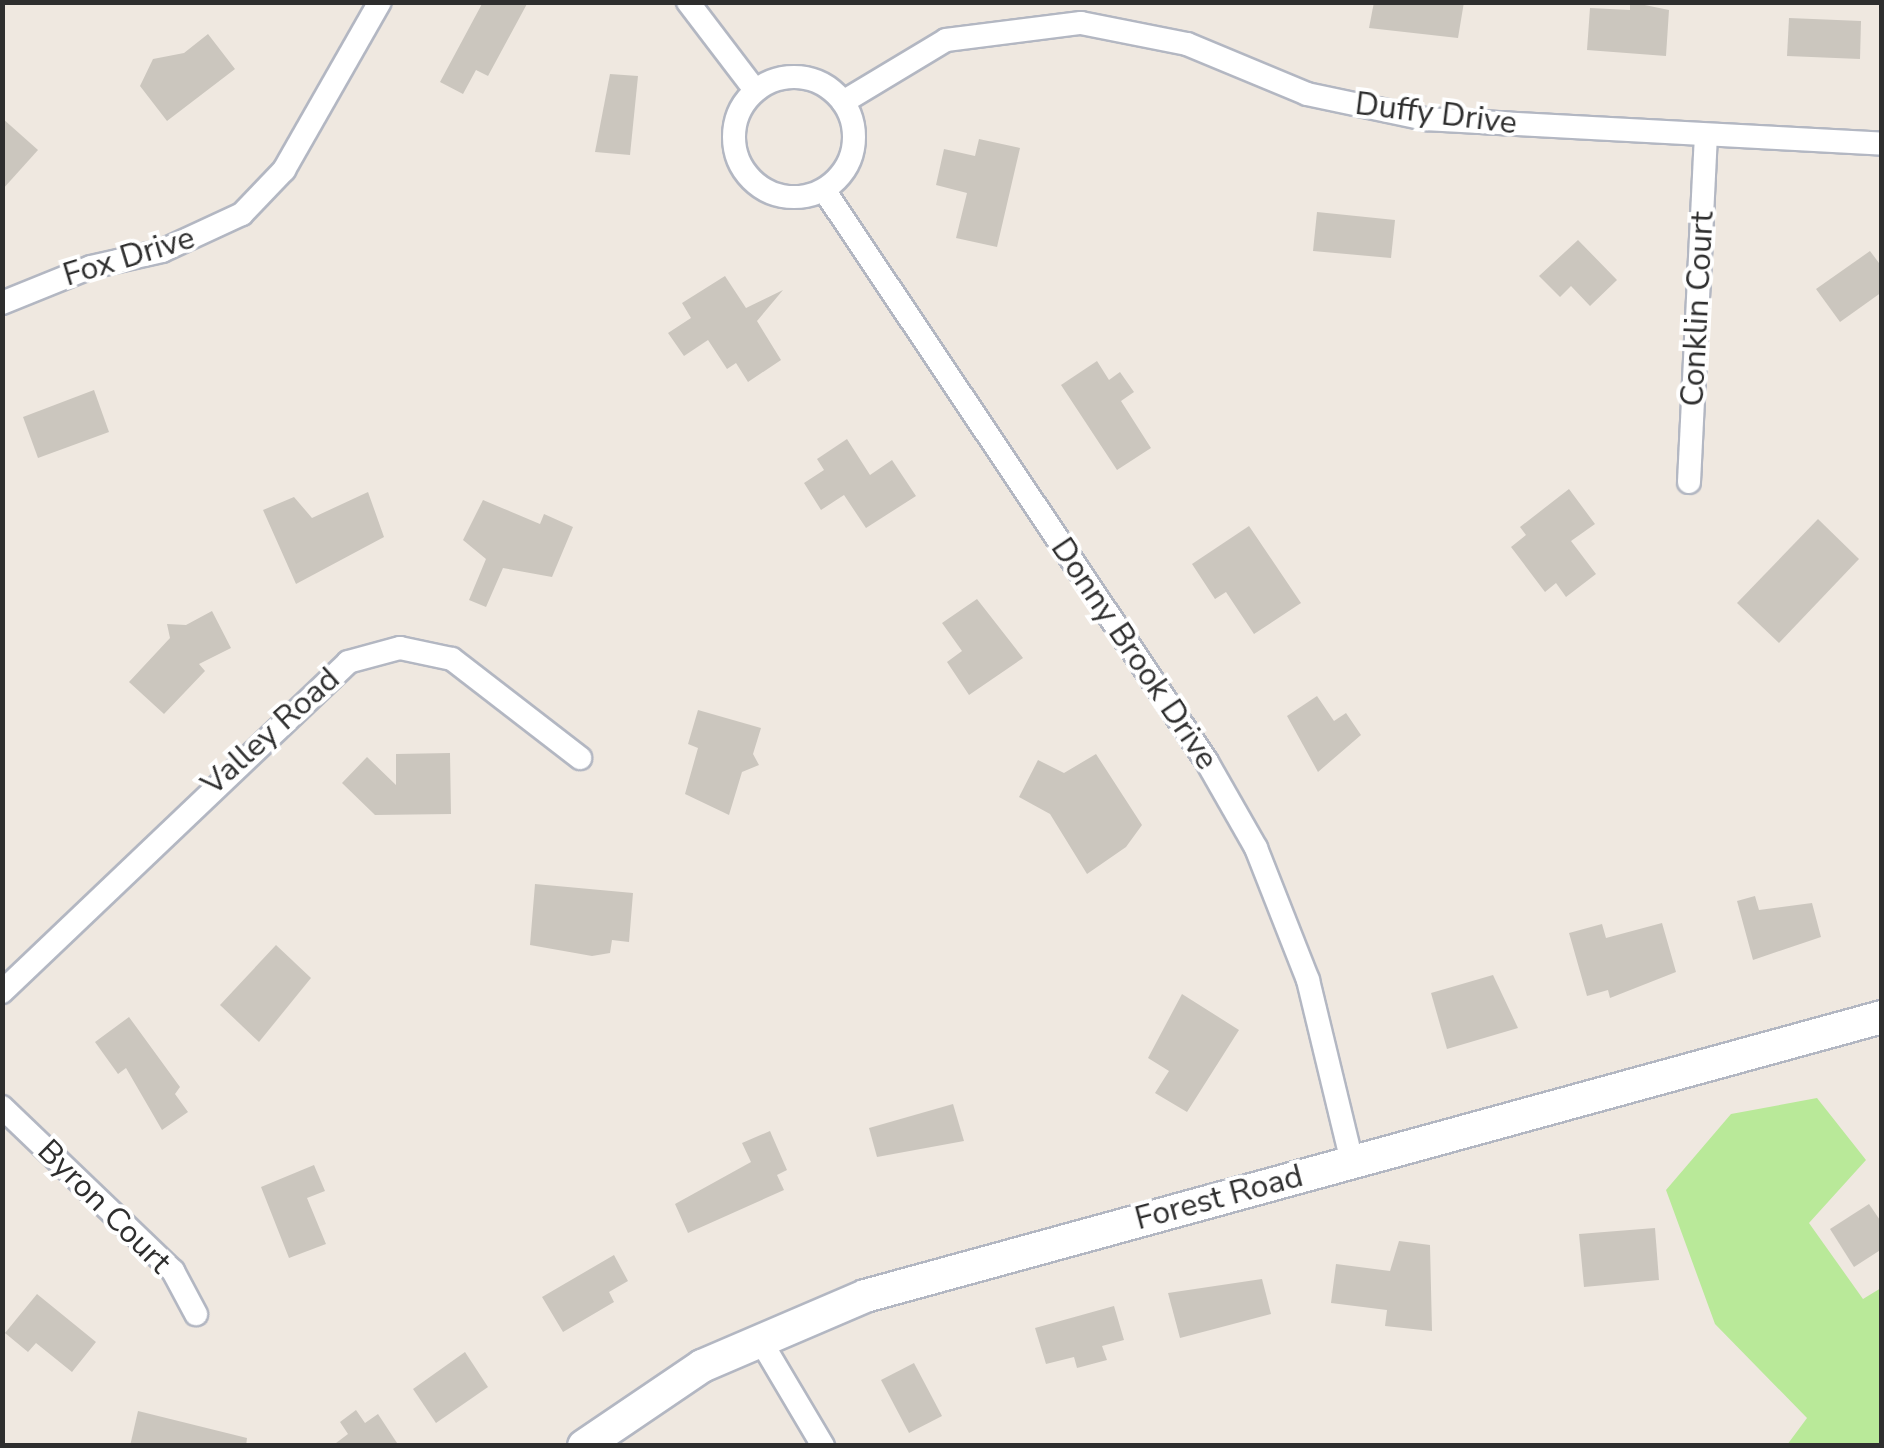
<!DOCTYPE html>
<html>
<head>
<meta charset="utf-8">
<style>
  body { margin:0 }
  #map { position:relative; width:1884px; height:1448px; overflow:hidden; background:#efe8e0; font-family:"Nunito Sans",sans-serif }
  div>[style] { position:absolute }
  .green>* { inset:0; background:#b9e999 }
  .building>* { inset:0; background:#cbc6be }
  .roads { filter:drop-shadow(2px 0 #b3b7c2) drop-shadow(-2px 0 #b3b7c2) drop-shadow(0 2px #b3b7c2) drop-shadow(0 -2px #b3b7c2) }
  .street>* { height:22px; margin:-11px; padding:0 11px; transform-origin:11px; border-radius:11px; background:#fff }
  .street>.ring { margin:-11px; padding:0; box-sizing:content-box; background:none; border:22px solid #fff; border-radius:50% }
  .secondary>* { height:32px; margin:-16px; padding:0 16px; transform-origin:16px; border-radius:16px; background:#fff }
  span { translate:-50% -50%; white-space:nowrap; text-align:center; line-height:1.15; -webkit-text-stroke:8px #fff; paint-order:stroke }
  .street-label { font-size:32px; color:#2e2e2e }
  .frame { position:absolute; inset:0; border:5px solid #2e2e2e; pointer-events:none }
</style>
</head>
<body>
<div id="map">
  <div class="green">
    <div style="clip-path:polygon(1817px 1098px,1866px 1160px,1809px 1223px,1863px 1299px,1881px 1288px,1881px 1445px,1787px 1445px,1807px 1418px,1715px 1324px,1666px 1190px,1731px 1114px)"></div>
  </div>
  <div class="building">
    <div style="clip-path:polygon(483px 2px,528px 2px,488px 76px,476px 70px,463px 94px,440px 82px)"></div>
    <div style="clip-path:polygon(1374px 2px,1464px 2px,1458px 38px,1369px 28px)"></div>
    <div style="clip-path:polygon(1630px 2px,1669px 10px,1666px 56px,1587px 50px,1590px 8px,1630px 10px)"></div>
    <div style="clip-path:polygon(1789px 18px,1861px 21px,1860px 59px,1787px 56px)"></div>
    <div style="clip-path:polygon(208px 34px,235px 69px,167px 121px,140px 86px,153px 59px,184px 53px)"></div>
    <div style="clip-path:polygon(610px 74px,638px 76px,630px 155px,595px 152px)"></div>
    <div style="clip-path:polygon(2px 118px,38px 150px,2px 190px)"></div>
    <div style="clip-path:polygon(979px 139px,1020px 148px,997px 247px,956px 238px,967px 193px,936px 185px,944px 149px,975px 156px)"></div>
    <div style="clip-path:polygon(1317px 212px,1395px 220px,1391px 258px,1313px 251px)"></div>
    <div style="clip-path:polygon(1578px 240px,1617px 280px,1590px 306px,1571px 286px,1560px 297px,1539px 276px)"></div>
    <div style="clip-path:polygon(1870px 251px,1882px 267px,1882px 292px,1840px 322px,1816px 289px)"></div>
    <div style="clip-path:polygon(725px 276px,746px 308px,783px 290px,757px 321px,781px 360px,748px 382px,736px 363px,727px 369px,708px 340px,684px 356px,668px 333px,691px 318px,682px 303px)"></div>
    <div style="clip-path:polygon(1097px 361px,1109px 380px,1120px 372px,1134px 392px,1121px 401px,1151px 448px,1117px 470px,1061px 385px)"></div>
    <div style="clip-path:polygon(94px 390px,109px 432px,38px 458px,23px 417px)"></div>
    <div style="clip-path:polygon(847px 439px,870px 475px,892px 460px,916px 496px,866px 528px,844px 495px,821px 510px,804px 483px,824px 470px,817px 459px)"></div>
    <div style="clip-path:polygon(1569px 489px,1595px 524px,1571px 541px,1596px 574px,1566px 597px,1556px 583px,1545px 592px,1511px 547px,1526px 535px,1520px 527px)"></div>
    <div style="clip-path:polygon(368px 492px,384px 537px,296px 584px,263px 510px,294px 497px,312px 518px)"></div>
    <div style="clip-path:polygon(483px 500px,540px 524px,544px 514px,573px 527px,552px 577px,503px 568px,486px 607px,469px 600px,486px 559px,463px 540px)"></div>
    <div style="clip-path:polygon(1818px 519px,1859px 559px,1779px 643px,1737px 603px)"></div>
    <div style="clip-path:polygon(1249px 526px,1301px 603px,1254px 634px,1226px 592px,1215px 599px,1192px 564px)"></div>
    <div style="clip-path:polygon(977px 599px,1023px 658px,969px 695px,947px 662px,962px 651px,942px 623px)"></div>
    <div style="clip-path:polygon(212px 611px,231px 648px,199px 664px,205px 671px,164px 714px,129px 682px,170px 638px,167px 624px,186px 625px)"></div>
    <div style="clip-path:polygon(1317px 696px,1334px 721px,1346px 713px,1361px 735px,1318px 772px,1287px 716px)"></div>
    <div style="clip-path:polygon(698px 710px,761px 728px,753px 754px,759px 765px,742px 772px,729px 815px,685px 794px,698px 748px,688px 744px)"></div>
    <div style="clip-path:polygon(450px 753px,451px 814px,375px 815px,342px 783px,367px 757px,396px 785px,396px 754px)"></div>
    <div style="clip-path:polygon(1096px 754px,1142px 825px,1126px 847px,1087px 874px,1050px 814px,1019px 797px,1038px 760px,1064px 773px)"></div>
    <div style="clip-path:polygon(535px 884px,633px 893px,629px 942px,612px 940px,610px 953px,592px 956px,530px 945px)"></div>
    <div style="clip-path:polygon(1755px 896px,1759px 910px,1812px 903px,1821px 937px,1753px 960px,1737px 901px)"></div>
    <div style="clip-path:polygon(1662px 923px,1676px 972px,1610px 998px,1608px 990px,1587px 996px,1569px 933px,1602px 924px,1606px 938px)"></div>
    <div style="clip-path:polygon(276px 945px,311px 978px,259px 1042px,220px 1005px)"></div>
    <div style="clip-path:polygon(1493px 975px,1518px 1028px,1447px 1049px,1431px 993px)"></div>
    <div style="clip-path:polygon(1182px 994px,1239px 1030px,1187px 1112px,1155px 1093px,1169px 1071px,1148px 1058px)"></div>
    <div style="clip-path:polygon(129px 1017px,180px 1087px,175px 1094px,188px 1112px,162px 1130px,126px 1068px,118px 1074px,95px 1042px)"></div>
    <div style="clip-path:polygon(953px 1104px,964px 1141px,877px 1157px,869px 1128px)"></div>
    <div style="clip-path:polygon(770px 1131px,787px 1170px,777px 1175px,784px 1190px,688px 1233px,675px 1204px,751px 1162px,742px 1143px)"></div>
    <div style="clip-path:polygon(314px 1165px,325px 1191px,307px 1198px,326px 1244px,289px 1258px,261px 1187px)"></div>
    <div style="clip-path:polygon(1869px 1204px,1882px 1223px,1882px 1249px,1854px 1267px,1830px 1229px)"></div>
    <div style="clip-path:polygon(1655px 1228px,1659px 1280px,1584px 1287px,1579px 1234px)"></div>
    <div style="clip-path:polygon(1399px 1241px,1430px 1245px,1432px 1331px,1385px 1326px,1387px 1310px,1331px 1303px,1336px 1264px,1390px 1271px)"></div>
    <div style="clip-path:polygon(614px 1255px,628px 1281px,609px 1292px,614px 1302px,563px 1332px,542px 1297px)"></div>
    <div style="clip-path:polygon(1262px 1279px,1271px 1314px,1180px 1338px,1168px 1293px)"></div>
    <div style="clip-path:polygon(37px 1294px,96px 1342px,72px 1372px,36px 1343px,28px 1352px,5px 1333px)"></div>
    <div style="clip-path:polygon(1114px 1306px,1124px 1340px,1102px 1346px,1107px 1360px,1077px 1368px,1074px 1357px,1046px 1364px,1035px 1328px)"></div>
    <div style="clip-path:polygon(465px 1352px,488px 1387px,436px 1423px,413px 1389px)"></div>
    <div style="clip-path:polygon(914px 1363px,942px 1416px,909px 1433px,881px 1380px)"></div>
    <div style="clip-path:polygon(356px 1410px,365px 1423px,378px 1414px,399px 1446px,332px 1446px,348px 1434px,340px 1422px)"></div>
    <div style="clip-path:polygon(138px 1411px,247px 1438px,246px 1446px,130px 1446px)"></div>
  </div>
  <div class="roads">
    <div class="street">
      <div style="left:688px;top:2px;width:111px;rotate:52.7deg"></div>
      <div class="ring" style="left:734px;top:77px;width:98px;height:98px"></div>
      <div style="left:843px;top:102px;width:120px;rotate:-31deg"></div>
      <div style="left:946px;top:40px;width:136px;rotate:-7.2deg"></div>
      <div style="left:1081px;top:23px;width:108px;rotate:11.2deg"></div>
      <div style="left:1187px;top:44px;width:130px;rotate:22.6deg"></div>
      <div style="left:1307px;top:94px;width:122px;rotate:11.9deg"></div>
      <div style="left:1426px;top:119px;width:457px;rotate:3.1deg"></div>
      <div style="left:824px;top:190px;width:688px;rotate:56.19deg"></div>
      <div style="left:1207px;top:762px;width:99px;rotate:60.3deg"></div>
      <div style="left:1256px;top:848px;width:142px;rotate:68.5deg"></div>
      <div style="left:1308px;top:980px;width:187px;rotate:76.4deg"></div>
      <div style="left:2px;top:303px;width:96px;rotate:-22deg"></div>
      <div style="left:91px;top:267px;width:73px;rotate:-12.7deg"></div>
      <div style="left:162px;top:251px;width:88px;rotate:-24.8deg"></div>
      <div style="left:242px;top:214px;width:61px;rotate:-46.3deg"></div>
      <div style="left:284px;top:170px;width:193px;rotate:-60.3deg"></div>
      <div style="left:1689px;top:482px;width:347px;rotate:-87.2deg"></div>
      <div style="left:2px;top:992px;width:478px;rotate:-43.6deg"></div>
      <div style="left:348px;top:662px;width:54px;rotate:-15.1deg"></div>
      <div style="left:400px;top:648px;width:53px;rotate:11.9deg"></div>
      <div style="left:452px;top:659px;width:162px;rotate:37.7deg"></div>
      <div style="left:2px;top:1107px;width:237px;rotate:43.8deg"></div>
      <div style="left:173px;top:1271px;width:49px;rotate:61.9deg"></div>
      <div style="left:759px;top:1338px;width:126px;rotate:59.3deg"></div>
    </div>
    <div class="secondary">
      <div style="left:584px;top:1446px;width:143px;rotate:-34.1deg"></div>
      <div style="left:702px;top:1366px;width:177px;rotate:-23.2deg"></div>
      <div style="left:865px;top:1296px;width:1055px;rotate:-15.34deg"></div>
    </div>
  </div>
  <div class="street-label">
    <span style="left:1436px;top:114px;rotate:7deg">Duffy Drive</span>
    <span style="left:129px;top:257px;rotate:-17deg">Fox Drive</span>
    <span style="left:1698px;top:309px;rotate:-87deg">Conklin Court</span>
    <span style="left:1134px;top:654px;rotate:56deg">Donny Brook Drive</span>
    <span style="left:271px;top:732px;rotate:-42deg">Valley Road</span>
    <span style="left:1219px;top:1198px;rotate:-15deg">Forest Road</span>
    <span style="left:104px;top:1207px;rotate:45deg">Byron Court</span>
  </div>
  <div class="frame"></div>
</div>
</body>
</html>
